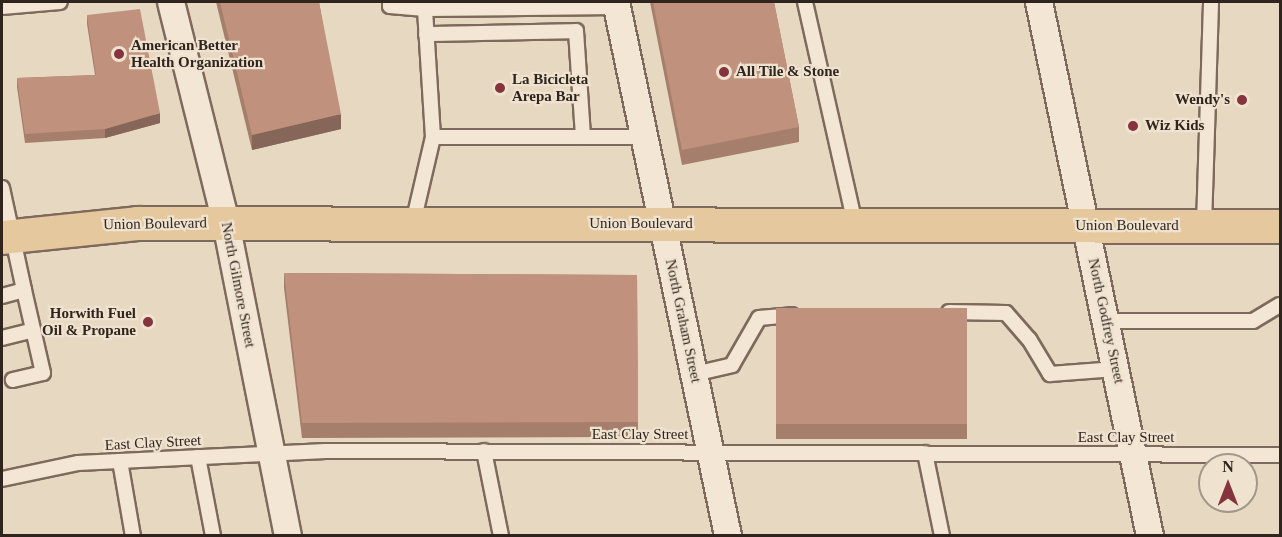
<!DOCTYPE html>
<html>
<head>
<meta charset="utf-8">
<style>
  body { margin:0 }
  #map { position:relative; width:1282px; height:537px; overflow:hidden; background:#e7d8c2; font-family:"Times New Roman",serif }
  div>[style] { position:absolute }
  .roads { filter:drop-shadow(2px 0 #7e6a5c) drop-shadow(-2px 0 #7e6a5c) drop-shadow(0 2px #7e6a5c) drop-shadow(0 -2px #7e6a5c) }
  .service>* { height:14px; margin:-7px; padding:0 7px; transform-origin:7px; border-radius:7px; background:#f3e6d4 }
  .minor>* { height:26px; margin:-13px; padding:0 13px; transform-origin:13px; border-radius:13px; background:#f3e6d4 }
  .primary>* { height:33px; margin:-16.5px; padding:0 16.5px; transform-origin:16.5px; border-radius:16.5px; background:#e6c89e }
  .wall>* { inset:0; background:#a57e6c }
  .shaded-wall>* { inset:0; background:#866658 }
  .building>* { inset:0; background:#c0927d }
  .dots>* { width:16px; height:16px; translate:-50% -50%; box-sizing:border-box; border:3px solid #efe3d0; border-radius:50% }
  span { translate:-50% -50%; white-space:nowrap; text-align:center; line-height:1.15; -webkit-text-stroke:4.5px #efe3d0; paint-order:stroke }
  .poi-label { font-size:15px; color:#30251e; font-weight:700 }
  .left { translate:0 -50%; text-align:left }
  .right { translate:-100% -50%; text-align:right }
  .street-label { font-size:15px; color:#30251e }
  .frame { position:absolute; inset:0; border:3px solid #30251e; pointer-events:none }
  .north { position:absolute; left:1198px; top:453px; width:60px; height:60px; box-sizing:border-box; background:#efe3d0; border:2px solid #a39789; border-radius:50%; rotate:0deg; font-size:16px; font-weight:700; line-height:24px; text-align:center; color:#30251e }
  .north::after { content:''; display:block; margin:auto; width:21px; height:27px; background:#85343d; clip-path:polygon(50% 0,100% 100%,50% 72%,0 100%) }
</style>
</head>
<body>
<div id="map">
  <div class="roads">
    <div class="service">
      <div style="left:390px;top:2px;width:4px;rotate:90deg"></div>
      <div style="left:390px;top:6px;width:35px;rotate:5deg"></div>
      <div style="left:425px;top:9px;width:192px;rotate:-0.6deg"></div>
      <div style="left:805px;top:2px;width:228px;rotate:77.3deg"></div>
      <div style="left:2px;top:7px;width:58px;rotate:-4.9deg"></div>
      <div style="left:426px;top:34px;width:150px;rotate:-1.1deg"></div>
      <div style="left:576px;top:31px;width:106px;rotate:86.2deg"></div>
      <div style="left:433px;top:137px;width:211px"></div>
      <div style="left:2px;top:188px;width:104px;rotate:77.8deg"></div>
      <div style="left:413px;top:223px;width:88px;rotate:-76.9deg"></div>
      <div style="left:433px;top:137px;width:128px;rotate:-93.6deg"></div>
      <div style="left:1204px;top:226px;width:224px;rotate:-88.2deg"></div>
      <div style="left:2px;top:296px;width:23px;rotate:-15deg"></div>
      <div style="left:24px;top:290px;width:85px;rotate:77.1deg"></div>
      <div style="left:43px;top:373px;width:31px;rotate:167deg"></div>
      <div style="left:949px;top:312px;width:57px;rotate:1deg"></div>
      <div style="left:1006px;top:313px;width:35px;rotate:49deg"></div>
      <div style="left:1029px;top:339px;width:41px;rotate:59deg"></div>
      <div style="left:1050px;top:374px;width:66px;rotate:-4.3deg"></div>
      <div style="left:1106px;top:321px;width:147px"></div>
      <div style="left:1253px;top:321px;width:31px;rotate:-31deg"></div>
      <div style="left:2px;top:338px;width:32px;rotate:-14deg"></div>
      <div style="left:694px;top:374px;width:39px;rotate:-13deg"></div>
      <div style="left:732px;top:365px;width:54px;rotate:-60.1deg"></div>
      <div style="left:759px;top:318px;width:33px;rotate:-5deg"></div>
      <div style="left:484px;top:451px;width:87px;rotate:78.7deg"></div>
      <div style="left:925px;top:453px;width:85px;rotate:78.4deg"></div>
      <div style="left:198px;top:457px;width:80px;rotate:79.2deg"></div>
      <div style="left:120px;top:461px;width:76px;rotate:80.2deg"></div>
      <div style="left:2px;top:479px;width:78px;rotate:-11.9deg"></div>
      <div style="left:78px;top:463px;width:248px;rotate:-2.8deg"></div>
      <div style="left:326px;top:451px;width:954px;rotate:0.24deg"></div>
    </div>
    <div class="minor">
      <div style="left:171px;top:2px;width:228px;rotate:76deg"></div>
      <div style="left:226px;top:223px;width:319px;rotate:78.8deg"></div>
      <div style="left:616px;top:2px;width:546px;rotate:78.15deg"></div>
      <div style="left:1039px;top:2px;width:545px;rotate:78.26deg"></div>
    </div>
    <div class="primary">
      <div style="left:2px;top:237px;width:136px;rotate:-5.9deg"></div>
      <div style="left:137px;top:223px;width:1143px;rotate:0.15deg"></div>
    </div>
  </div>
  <div class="wall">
    <div style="clip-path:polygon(216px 2px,319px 2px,341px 129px,252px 150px)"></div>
    <div style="clip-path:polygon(650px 2px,774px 2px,799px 127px,799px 142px,682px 165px)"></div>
    <div style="clip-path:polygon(87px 15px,160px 123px,105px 138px,25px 143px,17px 87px,17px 78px,95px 75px,87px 24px)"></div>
    <div style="clip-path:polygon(284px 273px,637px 275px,638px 437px,302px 438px,284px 288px)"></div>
    <div style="clip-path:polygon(776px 308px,967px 308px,967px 439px,776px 439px)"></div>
  </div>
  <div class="shaded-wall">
    <div style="clip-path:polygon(160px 113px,160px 123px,105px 138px,105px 129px)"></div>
    <div style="clip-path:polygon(341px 114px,341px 129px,252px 150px,252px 135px)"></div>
  </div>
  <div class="building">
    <div style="clip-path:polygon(220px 2px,319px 2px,341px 114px,252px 135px)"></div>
    <div style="clip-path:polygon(653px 2px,774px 2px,799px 127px,682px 150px)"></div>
    <div style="clip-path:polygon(140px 9px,160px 113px,105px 129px,25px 134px,17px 78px,96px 75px,87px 15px)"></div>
    <div style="clip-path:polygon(284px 273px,637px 275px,638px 422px,302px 423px)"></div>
    <div style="clip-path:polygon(776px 308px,967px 308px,967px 424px,776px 424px)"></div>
  </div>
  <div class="dots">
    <div style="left:119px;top:54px;background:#85343d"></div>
    <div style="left:724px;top:72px;background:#85343d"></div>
    <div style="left:500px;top:88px;background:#85343d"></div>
    <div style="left:1242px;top:100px;background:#85343d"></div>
    <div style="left:1133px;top:126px;background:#85343d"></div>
    <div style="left:148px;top:322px;background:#85343d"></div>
  </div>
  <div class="poi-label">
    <span class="left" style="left:131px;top:54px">American Better<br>Health Organization</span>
    <span class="left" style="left:736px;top:72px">All Tile &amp; Stone</span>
    <span class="left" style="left:512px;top:88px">La Bicicleta<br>Arepa Bar</span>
    <span class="right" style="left:1230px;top:100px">Wendy's</span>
    <span class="left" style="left:1145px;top:126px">Wiz Kids</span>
    <span class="right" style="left:136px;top:322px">Horwith Fuel<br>Oil &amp; Propane</span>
  </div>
  <div class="street-label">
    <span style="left:155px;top:224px;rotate:-1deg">Union Boulevard</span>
    <span style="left:641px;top:224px">Union Boulevard</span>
    <span style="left:1127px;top:226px">Union Boulevard</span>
    <span style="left:238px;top:285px;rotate:79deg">North Gilmore Street</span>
    <span style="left:683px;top:321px;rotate:78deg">North Graham Street</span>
    <span style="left:1106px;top:321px;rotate:78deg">North Godfrey Street</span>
    <span style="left:640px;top:435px">East Clay Street</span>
    <span style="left:1126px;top:438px">East Clay Street</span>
    <span style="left:153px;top:443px;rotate:-3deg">East Clay Street</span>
  </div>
  <div class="frame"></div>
  <div class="north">N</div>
</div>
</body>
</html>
